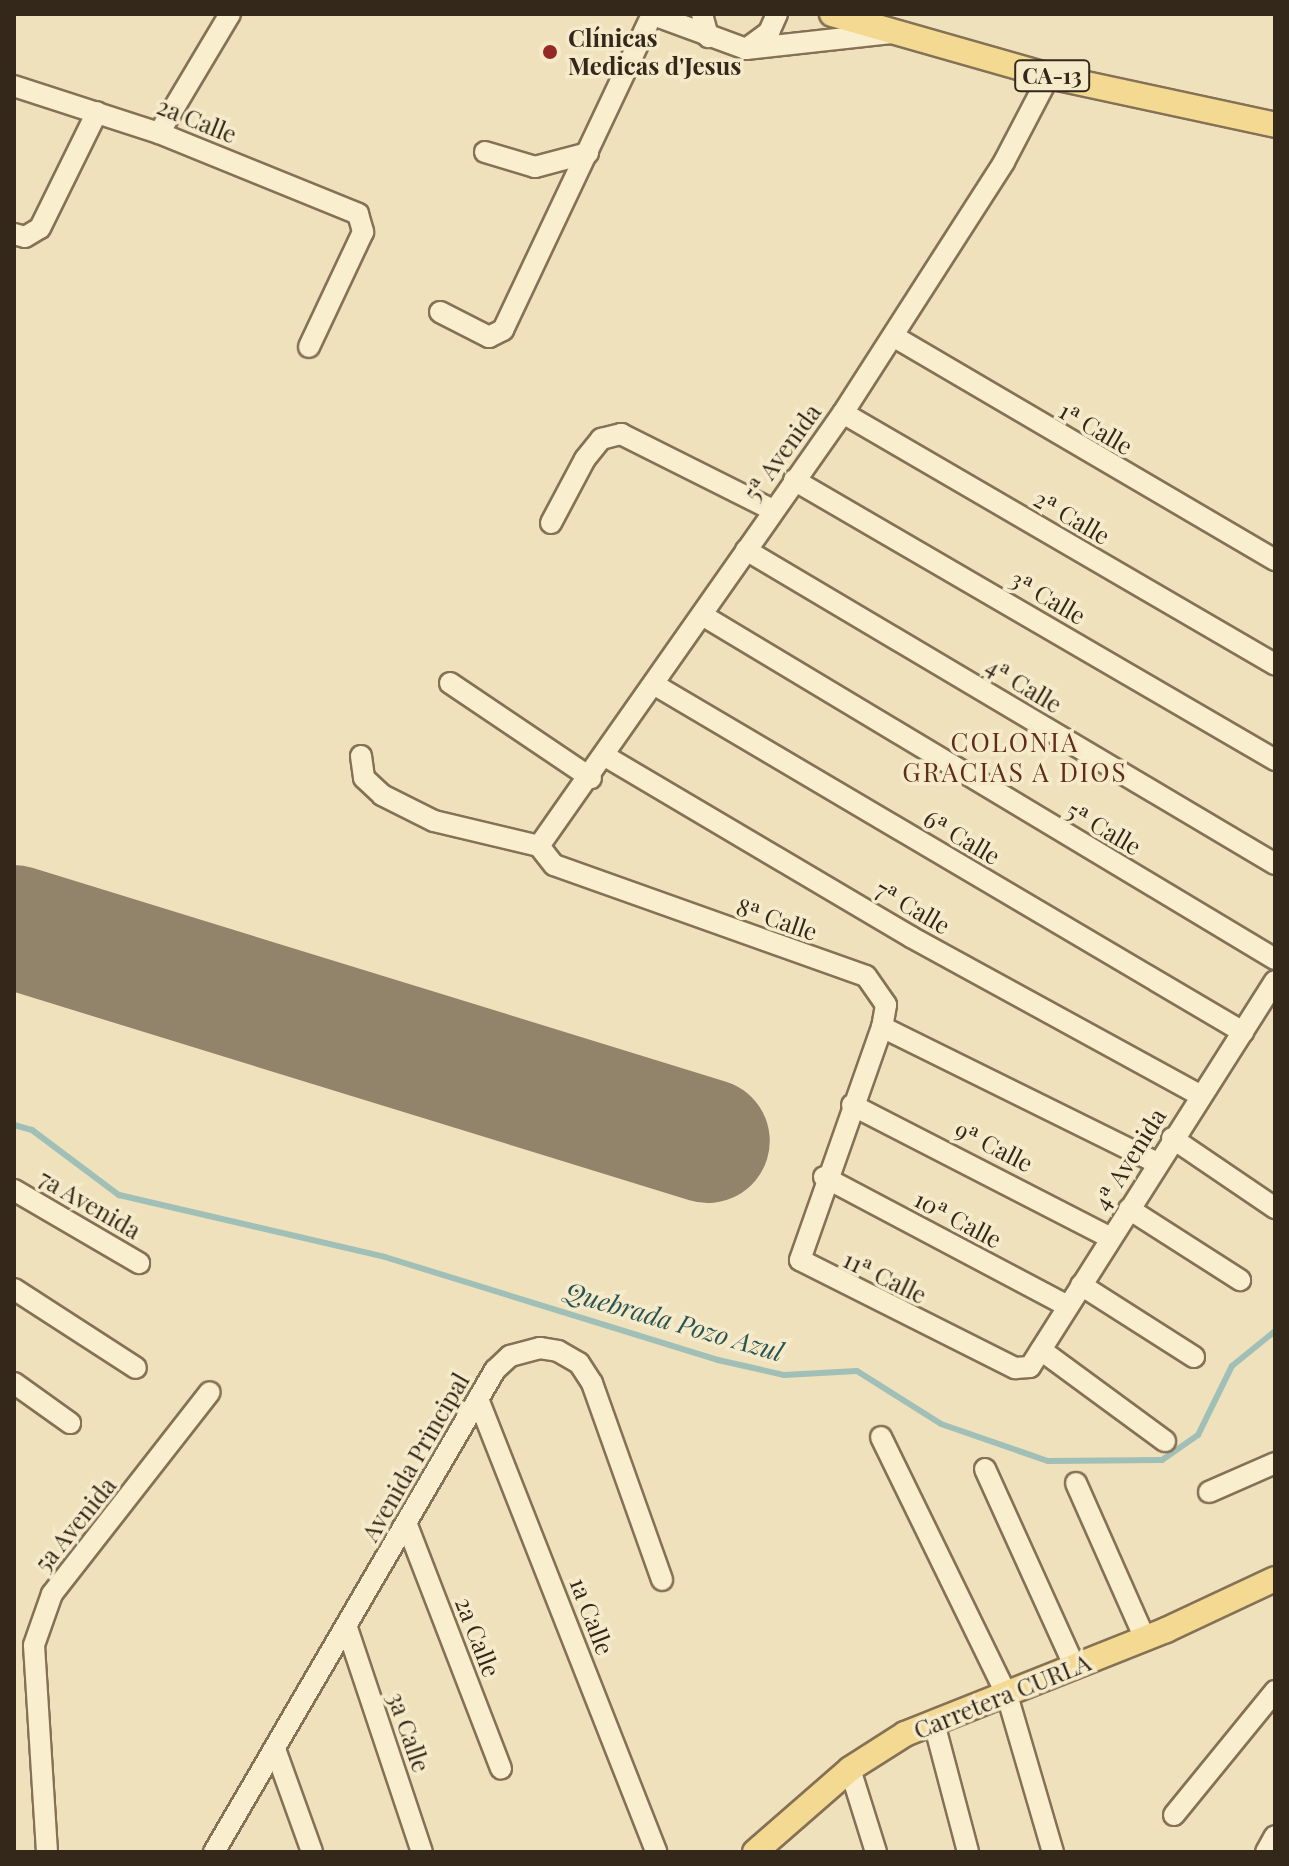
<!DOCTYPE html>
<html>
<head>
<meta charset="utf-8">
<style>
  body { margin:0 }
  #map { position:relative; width:1289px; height:1866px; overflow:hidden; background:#eee1bc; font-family:"Playfair Display",serif }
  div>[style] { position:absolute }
  .stream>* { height:6px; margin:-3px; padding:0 3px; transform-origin:3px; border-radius:3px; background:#a0bfb7 }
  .runway>* { height:124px; margin:-62px; padding:0 62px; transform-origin:62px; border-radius:62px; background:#91846b }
  .roads { filter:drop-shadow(2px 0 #857155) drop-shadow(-2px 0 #857155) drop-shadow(0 2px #857155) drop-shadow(0 -2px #857155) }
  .minor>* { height:20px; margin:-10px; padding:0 10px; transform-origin:10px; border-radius:10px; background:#f9eece }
  .major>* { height:24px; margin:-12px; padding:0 12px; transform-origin:12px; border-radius:12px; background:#f3d991 }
  .dots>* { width:22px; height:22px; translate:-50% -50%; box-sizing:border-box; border:4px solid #f5ebcb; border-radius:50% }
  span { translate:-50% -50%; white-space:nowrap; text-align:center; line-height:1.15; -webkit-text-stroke:7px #f5ebcb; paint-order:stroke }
  .shield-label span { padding:2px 6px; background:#f5ebcb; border:2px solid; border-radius:6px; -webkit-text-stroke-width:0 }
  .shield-label { font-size:22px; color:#34281a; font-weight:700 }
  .poi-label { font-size:24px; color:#34281a; font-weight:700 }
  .left { translate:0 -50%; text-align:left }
  .street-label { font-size:24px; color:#34281a }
  .neighbourhood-label { font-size:26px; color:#612c19; letter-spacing:2px }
  .water-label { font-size:26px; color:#295453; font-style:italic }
  .frame { position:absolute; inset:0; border:16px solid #34281a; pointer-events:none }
</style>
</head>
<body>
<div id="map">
  <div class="stream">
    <div style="left:14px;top:1125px;width:19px;rotate:16deg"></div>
    <div style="left:32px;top:1130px;width:109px;rotate:36.8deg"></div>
    <div style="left:119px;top:1195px;width:273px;rotate:13.1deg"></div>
    <div style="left:385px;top:1257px;width:349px;rotate:17.2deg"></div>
    <div style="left:718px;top:1360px;width:68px;rotate:12.8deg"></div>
    <div style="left:784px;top:1375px;width:73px;rotate:-3.1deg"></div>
    <div style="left:857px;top:1371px;width:99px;rotate:32.2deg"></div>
    <div style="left:941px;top:1424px;width:113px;rotate:19.1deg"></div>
    <div style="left:1048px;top:1461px;width:114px;rotate:-0.5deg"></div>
    <div style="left:1162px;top:1460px;width:44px;rotate:-34.8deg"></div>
    <div style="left:1198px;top:1435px;width:77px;rotate:-63.8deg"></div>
    <div style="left:1232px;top:1366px;width:55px;rotate:-39.1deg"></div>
  </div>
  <div class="runway">
    <div style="left:14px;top:927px;width:726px;rotate:17.14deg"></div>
  </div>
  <div class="roads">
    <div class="minor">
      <div style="left:651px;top:14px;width:101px;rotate:20.2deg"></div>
      <div style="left:746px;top:49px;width:146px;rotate:-6.3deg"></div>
      <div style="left:702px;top:14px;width:24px;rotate:75deg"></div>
      <div style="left:746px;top:49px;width:29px;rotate:-36deg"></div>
      <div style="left:769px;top:32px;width:20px;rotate:-66deg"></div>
      <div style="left:14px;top:86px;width:152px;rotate:18deg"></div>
      <div style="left:159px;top:133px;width:215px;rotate:22.1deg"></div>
      <div style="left:358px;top:214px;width:19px;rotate:74deg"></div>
      <div style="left:363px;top:232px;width:127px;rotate:115.2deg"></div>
      <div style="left:159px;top:133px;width:139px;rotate:-59.2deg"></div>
      <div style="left:485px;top:152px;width:52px;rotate:16.7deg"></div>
      <div style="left:535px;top:167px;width:55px;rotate:-14.8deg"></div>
      <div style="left:14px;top:234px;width:11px;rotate:15deg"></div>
      <div style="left:25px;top:237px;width:17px;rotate:-31deg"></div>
      <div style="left:40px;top:228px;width:129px;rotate:-63.8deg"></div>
      <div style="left:440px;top:312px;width:55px;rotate:27deg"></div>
      <div style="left:489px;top:337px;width:16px;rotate:-27deg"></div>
      <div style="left:503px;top:330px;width:348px;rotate:-64.7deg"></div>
      <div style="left:893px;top:336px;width:443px;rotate:30.4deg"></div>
      <div style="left:843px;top:413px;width:500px;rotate:30.2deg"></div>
      <div style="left:794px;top:480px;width:557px;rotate:30.2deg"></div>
      <div style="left:551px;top:523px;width:72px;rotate:-62deg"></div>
      <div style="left:585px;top:459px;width:26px;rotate:-51deg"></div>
      <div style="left:601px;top:439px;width:21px;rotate:-14deg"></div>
      <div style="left:621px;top:434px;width:168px;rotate:26.6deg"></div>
      <div style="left:746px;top:550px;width:615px;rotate:30.69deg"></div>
      <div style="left:702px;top:615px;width:668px;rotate:30.98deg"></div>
      <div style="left:450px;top:683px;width:170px;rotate:34deg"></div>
      <div style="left:655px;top:685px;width:683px;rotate:30.55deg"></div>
      <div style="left:361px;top:756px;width:22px;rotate:82deg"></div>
      <div style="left:364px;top:778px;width:25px;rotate:43deg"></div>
      <div style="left:382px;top:795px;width:58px;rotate:26.6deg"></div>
      <div style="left:434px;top:821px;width:108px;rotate:13.4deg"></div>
      <div style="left:539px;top:846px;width:24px;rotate:52deg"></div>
      <div style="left:554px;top:865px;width:331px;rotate:19.6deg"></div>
      <div style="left:866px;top:976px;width:35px;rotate:55deg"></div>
      <div style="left:886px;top:1005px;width:22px;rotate:100deg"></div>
      <div style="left:882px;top:1027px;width:247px;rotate:109.4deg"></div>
      <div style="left:800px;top:1260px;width:241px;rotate:26.7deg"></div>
      <div style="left:1015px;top:1368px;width:15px;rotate:-4deg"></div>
      <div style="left:1030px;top:1367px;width:457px;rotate:-57.6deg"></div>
      <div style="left:605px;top:756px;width:356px;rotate:30.6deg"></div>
      <div style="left:911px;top:937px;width:328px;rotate:28.7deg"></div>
      <div style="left:539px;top:846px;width:529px;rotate:-54.93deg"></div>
      <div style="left:843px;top:413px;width:298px;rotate:-57.3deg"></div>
      <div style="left:1004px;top:162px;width:97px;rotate:-62.4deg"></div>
      <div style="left:882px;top:1027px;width:307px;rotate:26.3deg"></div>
      <div style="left:852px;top:1105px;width:291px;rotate:27.2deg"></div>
      <div style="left:1172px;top:1138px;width:125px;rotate:34.2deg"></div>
      <div style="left:824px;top:1177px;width:276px;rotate:27.9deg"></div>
      <div style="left:14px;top:1190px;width:145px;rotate:30.3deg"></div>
      <div style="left:1129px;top:1209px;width:132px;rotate:32.6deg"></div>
      <div style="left:1081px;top:1285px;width:134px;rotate:32.5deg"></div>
      <div style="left:14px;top:1289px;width:145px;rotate:32.9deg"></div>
      <div style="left:1041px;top:1350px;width:154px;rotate:36.3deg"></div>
      <div style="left:14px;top:1383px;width:69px;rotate:35.5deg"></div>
      <div style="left:478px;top:1399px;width:487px;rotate:68.5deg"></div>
      <div style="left:881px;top:1437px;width:287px;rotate:64deg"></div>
      <div style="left:1007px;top:1695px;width:164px;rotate:73.7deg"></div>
      <div style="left:985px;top:1469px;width:217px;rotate:65.6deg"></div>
      <div style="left:1076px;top:1483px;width:171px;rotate:66.1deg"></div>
      <div style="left:1209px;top:1492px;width:72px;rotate:-23.7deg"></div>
      <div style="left:407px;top:1525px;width:261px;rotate:68.9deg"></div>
      <div style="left:347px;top:1628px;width:236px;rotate:71.5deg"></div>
      <div style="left:934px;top:1723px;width:133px;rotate:75.2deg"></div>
      <div style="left:275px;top:1749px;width:109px;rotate:70.2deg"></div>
      <div style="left:850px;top:1769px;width:87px;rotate:72.6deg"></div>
      <div style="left:1174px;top:1815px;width:160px;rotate:-50.8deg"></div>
      <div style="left:47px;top:1852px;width:207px;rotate:-93.6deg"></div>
      <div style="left:34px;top:1645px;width:54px;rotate:-70.6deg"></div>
      <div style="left:52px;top:1594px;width:256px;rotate:-52deg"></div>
      <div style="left:214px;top:1852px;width:558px;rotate:-59.76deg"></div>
      <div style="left:495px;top:1370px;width:21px;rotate:-43deg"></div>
      <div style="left:510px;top:1356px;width:31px;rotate:-15deg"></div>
      <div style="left:540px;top:1348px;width:18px;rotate:9deg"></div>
      <div style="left:558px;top:1351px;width:24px;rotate:30deg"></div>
      <div style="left:579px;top:1363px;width:24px;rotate:57deg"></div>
      <div style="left:592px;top:1383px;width:209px;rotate:70.4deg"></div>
      <div style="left:1266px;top:1852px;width:18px;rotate:-61deg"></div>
    </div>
    <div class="major">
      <div style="left:832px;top:14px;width:226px;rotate:15.9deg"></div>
      <div style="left:1049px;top:76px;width:231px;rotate:12.2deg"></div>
      <div style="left:755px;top:1852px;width:126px;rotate:-41.1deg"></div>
      <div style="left:850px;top:1769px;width:65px;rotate:-32.5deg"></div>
      <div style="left:905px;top:1734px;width:281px;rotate:-21.7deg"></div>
      <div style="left:1166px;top:1630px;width:120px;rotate:-25.1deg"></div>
    </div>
  </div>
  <div class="dots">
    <div style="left:550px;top:52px;background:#952925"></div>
  </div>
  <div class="shield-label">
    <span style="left:1052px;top:76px">CA-13</span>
  </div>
  <div class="poi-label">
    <span class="left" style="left:568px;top:52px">Clínicas<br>Medicas d'Jesus</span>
  </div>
  <div class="street-label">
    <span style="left:197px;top:120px;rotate:22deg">2a Calle</span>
    <span style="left:1096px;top:428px;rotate:30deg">1ª Calle</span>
    <span style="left:782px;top:452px;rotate:-54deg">5ª Avenida</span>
    <span style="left:1072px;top:517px;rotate:30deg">2ª Calle</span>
    <span style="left:1048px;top:597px;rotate:30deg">3ª Calle</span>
    <span style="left:1024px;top:685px;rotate:31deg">4ª Calle</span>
    <span style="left:1104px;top:828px;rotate:30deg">5ª Calle</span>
    <span style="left:962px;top:837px;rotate:30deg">6ª Calle</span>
    <span style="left:913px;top:907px;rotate:30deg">7ª Calle</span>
    <span style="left:777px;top:919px;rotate:19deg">8ª Calle</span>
    <span style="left:994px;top:1146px;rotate:27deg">9ª Calle</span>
    <span style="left:1129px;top:1159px;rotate:-58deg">4ª Avenida</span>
    <span style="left:90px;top:1204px;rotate:30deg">7a Avenida</span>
    <span style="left:958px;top:1219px;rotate:28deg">10ª Calle</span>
    <span style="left:885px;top:1277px;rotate:26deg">11ª Calle</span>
    <span style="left:415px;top:1457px;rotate:-60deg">Avenida Principal</span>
    <span style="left:75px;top:1524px;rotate:-51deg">5a Avenida</span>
    <span style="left:592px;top:1616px;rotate:69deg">1a Calle</span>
    <span style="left:478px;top:1637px;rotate:69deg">2a Calle</span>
    <span style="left:1002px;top:1696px;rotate:-22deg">Carretera CURLA</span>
    <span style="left:409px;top:1732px;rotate:71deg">3a Calle</span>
  </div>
  <div class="neighbourhood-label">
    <span style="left:1015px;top:757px">COLONIA<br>GRACIAS A DIOS</span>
  </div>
  <div class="water-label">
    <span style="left:674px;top:1321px;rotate:16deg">Quebrada Pozo Azul</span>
  </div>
  <div class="frame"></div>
</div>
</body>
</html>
